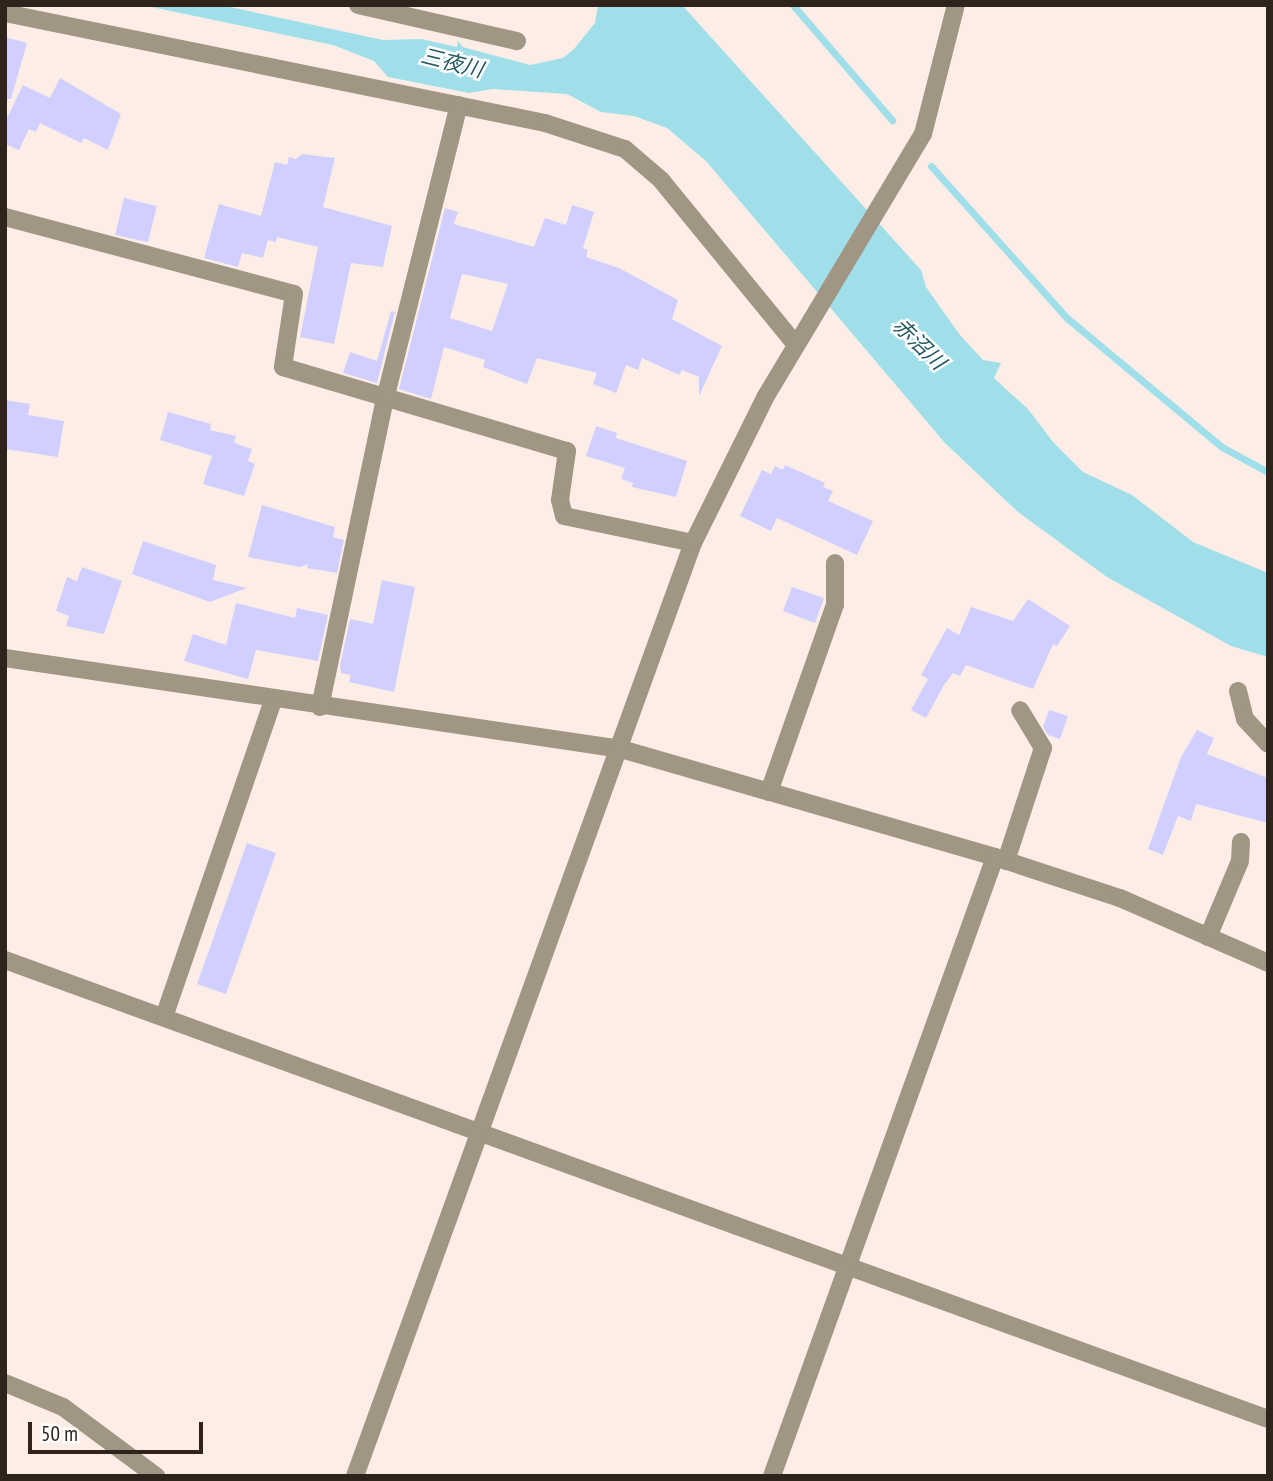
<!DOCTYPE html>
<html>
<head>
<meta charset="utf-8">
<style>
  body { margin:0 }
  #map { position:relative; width:1273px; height:1481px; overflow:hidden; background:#fceee6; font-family:"PT Sans Narrow","Noto Sans JP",sans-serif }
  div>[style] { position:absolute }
  .water>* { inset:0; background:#a0dfea }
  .stream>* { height:7px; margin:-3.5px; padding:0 3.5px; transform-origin:3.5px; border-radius:3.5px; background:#a0dfea }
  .building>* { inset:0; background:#d1cfff }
  .minor>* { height:18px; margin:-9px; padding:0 9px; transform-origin:9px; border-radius:9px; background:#a19583 }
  span { translate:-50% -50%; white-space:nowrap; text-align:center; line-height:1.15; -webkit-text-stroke:5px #fefefe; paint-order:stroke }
  .water-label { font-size:21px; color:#245961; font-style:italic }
  .frame { position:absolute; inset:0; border:7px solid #2f231c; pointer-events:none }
  .scale { position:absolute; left:28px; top:1422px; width:175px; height:32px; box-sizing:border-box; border:4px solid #2f231c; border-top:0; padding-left:9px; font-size:21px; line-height:24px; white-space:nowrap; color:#2f231c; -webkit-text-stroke:5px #fefefe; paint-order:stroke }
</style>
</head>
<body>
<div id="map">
  <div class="water">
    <div style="clip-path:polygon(142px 5px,221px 5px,383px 40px,421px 39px,457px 47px,458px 41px,463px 47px,530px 65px,563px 58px,574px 49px,595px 23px,598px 5px,682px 5px,921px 270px,926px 287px,960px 335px,983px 360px,1001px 363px,994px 378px,1028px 409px,1053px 442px,1083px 472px,1132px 495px,1193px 542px,1268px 573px,1268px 657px,1231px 646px,1107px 577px,1018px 512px,945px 443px,706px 161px,667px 128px,634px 116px,601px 112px,567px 94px,493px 89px,469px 93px,388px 77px,374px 61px,333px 45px)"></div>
  </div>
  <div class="stream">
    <div style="left:793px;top:5px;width:152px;rotate:49.3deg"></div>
    <div style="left:931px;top:166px;width:204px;rotate:48.2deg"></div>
    <div style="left:1067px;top:318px;width:202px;rotate:39.8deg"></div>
    <div style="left:1222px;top:447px;width:52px;rotate:28.5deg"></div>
  </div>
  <div class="building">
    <div style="clip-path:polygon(5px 37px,27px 43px,11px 99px,5px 99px)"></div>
    <div style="clip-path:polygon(60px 78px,121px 114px,108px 150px,84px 138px,81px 143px,40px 123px,36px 132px,29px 129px,19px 150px,5px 144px,5px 122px,23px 85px,50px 98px)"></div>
    <div style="clip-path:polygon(302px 154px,335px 158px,323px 207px,392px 226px,383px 267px,351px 263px,334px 344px,300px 337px,318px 247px,277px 237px,276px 242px,268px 240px,263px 258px,242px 253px,238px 267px,204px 258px,219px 204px,261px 216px,275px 162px,287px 165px,289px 157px,296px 159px)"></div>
    <div style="clip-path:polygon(124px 198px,157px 206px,148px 242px,115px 235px)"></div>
    <div style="clip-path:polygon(evenodd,572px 205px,594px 212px,583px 248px,588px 250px,586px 257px,619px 268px,678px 300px,672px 319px,722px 346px,699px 396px,699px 377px,682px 370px,679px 375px,642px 358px,638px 370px,626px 365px,616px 393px,593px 384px,597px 373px,537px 358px,527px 384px,483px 367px,485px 360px,444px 347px,431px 399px,399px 389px,445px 208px,458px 212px,454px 224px,534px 247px,545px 218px,566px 225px,572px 205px,462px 274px,508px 284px,492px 331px,450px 318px,462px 274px)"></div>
    <div style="clip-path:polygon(391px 311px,395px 312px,377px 383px,343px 373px,350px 352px,377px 361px)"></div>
    <div style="clip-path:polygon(5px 400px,30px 404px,28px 415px,64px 421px,58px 457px,5px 449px)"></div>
    <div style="clip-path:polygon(168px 412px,211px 424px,210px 430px,236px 436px,234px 443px,252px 449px,248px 461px,255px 464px,244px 496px,203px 484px,212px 456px,160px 440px)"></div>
    <div style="clip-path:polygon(596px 426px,617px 433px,616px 438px,687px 461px,676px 497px,632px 487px,633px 483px,621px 479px,625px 468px,586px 456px)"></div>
    <div style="clip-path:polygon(785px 465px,825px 483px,823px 487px,833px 491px,828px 501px,873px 521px,857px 555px,777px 518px,771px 531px,740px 516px,762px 470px,771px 474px,775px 466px,783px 470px)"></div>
    <div style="clip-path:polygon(262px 505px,335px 527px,333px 537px,344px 540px,337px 573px,307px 568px,308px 564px,300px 567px,248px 557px)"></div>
    <div style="clip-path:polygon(143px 541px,216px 565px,213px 580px,247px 588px,210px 602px,132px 574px)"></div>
    <div style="clip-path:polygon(82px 567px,122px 581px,104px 634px,66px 626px,69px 616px,56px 611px,67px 577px,77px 581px)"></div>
    <div style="clip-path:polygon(382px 580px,415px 587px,394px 692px,349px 682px,351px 675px,341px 673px,340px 666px,350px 619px,373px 624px)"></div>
    <div style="clip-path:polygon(792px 587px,824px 598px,815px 623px,783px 611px)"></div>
    <div style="clip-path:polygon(1028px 599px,1070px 626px,1057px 646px,1053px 644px,1033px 689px,966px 665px,960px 676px,953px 673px,944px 685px,926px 718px,911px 710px,928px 679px,921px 675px,947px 628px,959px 635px,971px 607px,1013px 621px)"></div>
    <div style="clip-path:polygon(236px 603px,295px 618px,297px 608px,328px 615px,318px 661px,256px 650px,248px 679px,184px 661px,193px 634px,226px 645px)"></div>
    <div style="clip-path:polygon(1049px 710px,1068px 716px,1060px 739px,1048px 735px,1043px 727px)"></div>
    <div style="clip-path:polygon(1197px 730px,1214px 738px,1207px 754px,1268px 778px,1268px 823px,1196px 804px,1191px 821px,1178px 816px,1163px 855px,1148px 849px,1181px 757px)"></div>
    <div style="clip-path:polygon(247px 843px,276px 853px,226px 994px,197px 984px)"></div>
  </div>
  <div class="minor">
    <div style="left:358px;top:5px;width:163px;rotate:12.8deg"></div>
    <div style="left:5px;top:13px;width:551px;rotate:11.51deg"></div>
    <div style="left:545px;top:123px;width:84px;rotate:18deg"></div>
    <div style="left:625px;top:149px;width:48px;rotate:40.7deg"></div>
    <div style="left:661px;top:180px;width:213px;rotate:50.7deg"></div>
    <div style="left:5px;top:217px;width:299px;rotate:14.9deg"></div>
    <div style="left:294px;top:294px;width:74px;rotate:98.6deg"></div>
    <div style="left:283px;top:367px;width:296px;rotate:16.5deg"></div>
    <div style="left:567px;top:451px;width:49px;rotate:98.1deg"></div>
    <div style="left:560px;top:500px;width:16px;rotate:76deg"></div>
    <div style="left:564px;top:516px;width:132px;rotate:11.8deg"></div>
    <div style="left:5px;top:658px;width:623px;rotate:8.4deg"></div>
    <div style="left:621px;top:749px;width:389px;rotate:16.1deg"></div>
    <div style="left:995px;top:857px;width:132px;rotate:18.2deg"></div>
    <div style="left:1120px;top:898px;width:162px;rotate:23.7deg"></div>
    <div style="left:1238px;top:691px;width:29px;rotate:76deg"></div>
    <div style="left:1245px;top:719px;width:34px;rotate:47deg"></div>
    <div style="left:320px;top:707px;width:315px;rotate:-78.1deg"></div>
    <div style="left:385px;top:399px;width:303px;rotate:-75.9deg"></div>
    <div style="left:769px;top:792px;width:198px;rotate:-70.6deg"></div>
    <div style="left:835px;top:605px;width:42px;rotate:-90deg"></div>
    <div style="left:1006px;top:861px;width:119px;rotate:-71.9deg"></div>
    <div style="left:1043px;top:748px;width:44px;rotate:-121.2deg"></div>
    <div style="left:1208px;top:937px;width:82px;rotate:-67.2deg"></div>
    <div style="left:1240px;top:861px;width:19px;rotate:-87deg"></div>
    <div style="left:5px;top:960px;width:1344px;rotate:19.97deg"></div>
    <div style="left:164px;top:1017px;width:334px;rotate:-71deg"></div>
    <div style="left:5px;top:1383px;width:63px;rotate:22.5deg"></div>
    <div style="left:63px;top:1407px;width:116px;rotate:36.6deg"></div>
    <div style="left:355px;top:1476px;width:992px;rotate:-70.09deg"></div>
    <div style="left:693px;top:543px;width:164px;rotate:-63.6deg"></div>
    <div style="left:766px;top:396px;width:305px;rotate:-59.1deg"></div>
    <div style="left:923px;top:134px;width:133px;rotate:-75.7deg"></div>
    <div style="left:772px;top:1476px;width:658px;rotate:-70.19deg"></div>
  </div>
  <div class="water-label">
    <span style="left:452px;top:63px;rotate:14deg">三夜川</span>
    <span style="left:919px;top:344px;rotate:44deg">赤沼川</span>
  </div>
  <div class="frame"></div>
  <div class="scale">50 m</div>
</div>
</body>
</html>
